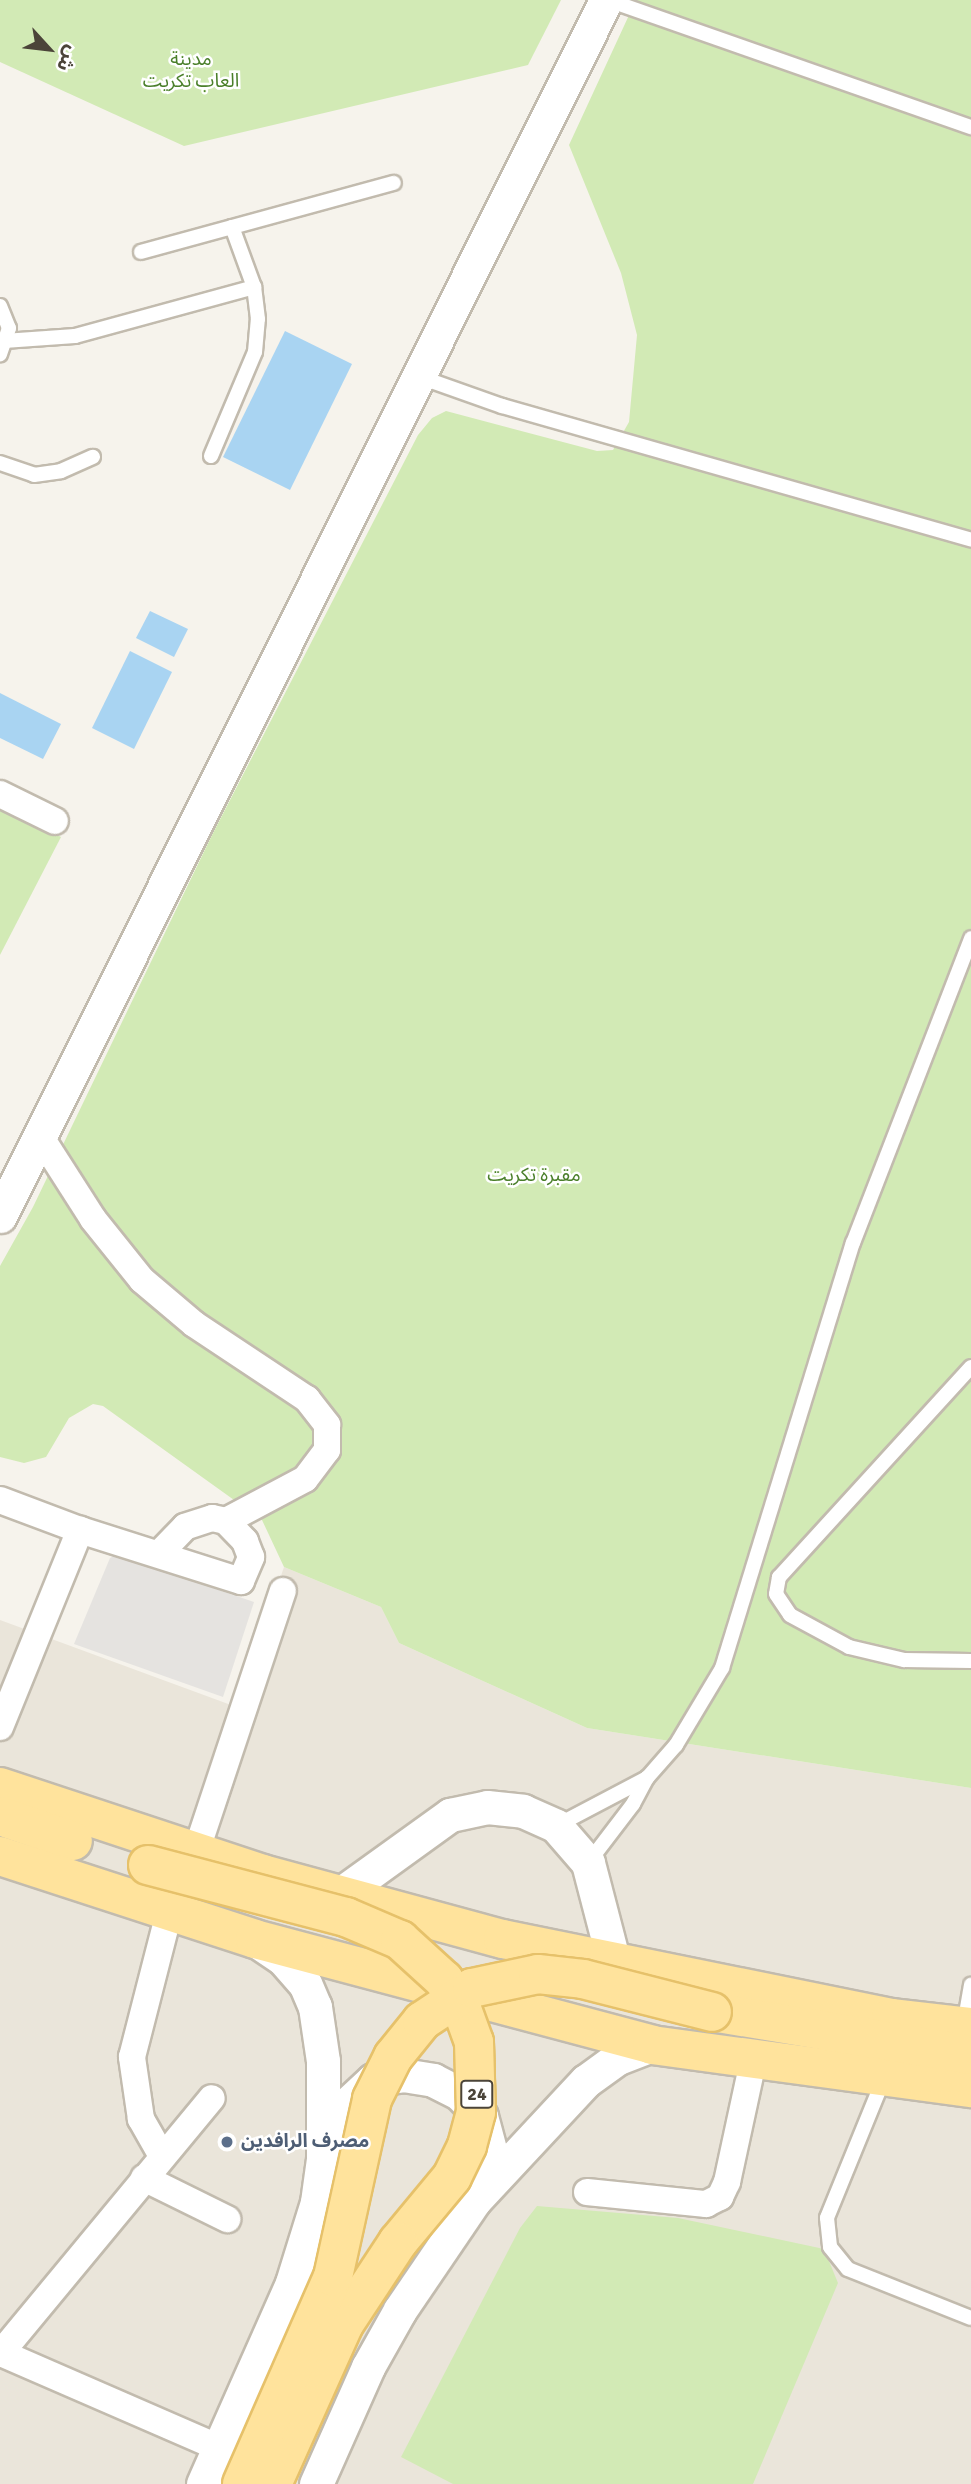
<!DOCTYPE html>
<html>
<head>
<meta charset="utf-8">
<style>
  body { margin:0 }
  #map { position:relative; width:971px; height:2484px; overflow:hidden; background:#f6f3ec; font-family:Signika,"Noto Sans Arabic",sans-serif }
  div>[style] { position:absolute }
  .residential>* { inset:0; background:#eae5da }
  .green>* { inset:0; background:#d2eab5 }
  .parking>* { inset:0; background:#e5e3e0 }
  .water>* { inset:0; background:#a9d4f2 }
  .roads { filter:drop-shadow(2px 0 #c2bbae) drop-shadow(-2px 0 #c2bbae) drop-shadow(0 2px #c2bbae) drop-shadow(0 -2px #c2bbae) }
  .service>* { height:14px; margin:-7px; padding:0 7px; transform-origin:7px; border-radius:7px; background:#fff }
  .minor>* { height:26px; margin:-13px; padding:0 13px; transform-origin:13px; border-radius:13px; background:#fff }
  .tertiary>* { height:33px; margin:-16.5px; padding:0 16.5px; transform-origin:16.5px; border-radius:16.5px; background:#fff }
  .primary>* { height:38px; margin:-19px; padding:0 19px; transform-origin:19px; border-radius:19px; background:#ffe39c }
  .bridges { filter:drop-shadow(2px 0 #e6c16a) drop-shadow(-2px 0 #e6c16a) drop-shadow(0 2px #e6c16a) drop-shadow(0 -2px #e6c16a) }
  .primary-bridge>* { height:38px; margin:-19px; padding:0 19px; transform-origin:19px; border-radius:19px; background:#ffe39c }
  .dots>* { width:19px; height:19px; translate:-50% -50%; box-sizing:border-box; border:4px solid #fff; border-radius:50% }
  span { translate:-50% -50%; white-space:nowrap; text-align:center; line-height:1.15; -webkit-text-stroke:5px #fff; paint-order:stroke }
  .shield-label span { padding:2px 5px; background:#fff; border:2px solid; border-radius:5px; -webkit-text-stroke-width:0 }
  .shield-label { font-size:18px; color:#4b4439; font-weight:700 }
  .park-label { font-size:19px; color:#4a7f2a }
  .service-label { font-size:19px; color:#4e5e75; font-weight:700 }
  .left { translate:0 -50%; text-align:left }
  .north { position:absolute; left:14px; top:14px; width:70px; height:70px; -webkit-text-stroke:5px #fff; paint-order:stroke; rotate:117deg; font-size:19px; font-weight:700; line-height:28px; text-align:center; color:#4b4439 }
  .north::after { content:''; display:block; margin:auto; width:24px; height:32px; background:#4b4439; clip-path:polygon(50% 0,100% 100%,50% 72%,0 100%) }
</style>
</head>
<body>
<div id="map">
  <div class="residential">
    <div style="clip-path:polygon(284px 1567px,381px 1607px,399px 1643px,587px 1728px,971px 1788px,971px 2484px,0 2484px,0 1620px,231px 1705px,240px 1696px)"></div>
  </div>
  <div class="green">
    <div style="clip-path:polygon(0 0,561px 0,528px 65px,184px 146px,0 62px)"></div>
    <div style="clip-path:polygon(636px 0,971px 0,971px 1788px,587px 1728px,399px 1643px,381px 1607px,284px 1567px,262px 1520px,103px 1406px,93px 1404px,69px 1418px,46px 1457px,24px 1463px,0 1457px,0 1266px,33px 1207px,212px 835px,418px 435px,432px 418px,446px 411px,597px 451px,613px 450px,629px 422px,637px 335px,621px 273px,569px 145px)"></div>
    <div style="clip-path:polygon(0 805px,61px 837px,0 955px)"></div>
    <div style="clip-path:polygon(537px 2206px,678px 2218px,824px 2249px,838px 2283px,753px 2484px,453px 2484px,401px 2457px,520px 2228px)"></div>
  </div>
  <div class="parking">
    <div style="clip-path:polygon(116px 1555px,254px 1602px,223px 1697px,74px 1644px,110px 1558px)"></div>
  </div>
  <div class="water">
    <div style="clip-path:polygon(285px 331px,352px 364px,290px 490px,223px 457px)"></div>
    <div style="clip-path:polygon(150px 611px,188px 629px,174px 657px,136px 638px)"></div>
    <div style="clip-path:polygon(130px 651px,172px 672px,134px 749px,92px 728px)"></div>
    <div style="clip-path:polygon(0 693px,61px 724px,43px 759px,0 738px)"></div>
  </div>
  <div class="roads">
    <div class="service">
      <div style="left:608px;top:0;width:385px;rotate:19.3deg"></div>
      <div style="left:141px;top:252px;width:262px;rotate:-15.3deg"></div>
      <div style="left:0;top:306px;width:24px;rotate:68deg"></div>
      <div style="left:9px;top:328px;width:28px;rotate:109deg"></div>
      <div style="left:4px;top:341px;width:71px;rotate:-4deg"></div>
      <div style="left:75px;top:336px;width:186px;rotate:-15.3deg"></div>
      <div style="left:420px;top:377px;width:87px;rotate:19.5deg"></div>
      <div style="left:502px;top:406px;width:488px;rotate:15.9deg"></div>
      <div style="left:211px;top:456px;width:113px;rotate:-67.1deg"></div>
      <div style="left:255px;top:352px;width:33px;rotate:-85deg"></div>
      <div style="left:258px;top:319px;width:32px;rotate:-97deg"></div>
      <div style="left:254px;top:287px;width:64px;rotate:-110.1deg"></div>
      <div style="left:0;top:463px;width:36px;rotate:19deg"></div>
      <div style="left:34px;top:475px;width:27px;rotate:-8deg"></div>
      <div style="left:61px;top:471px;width:35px;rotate:-24deg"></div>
      <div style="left:971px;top:1367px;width:285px;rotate:132.4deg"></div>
      <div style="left:779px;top:1577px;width:17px;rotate:100deg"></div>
      <div style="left:776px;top:1594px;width:25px;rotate:56deg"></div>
      <div style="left:790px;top:1615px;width:67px;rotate:28.5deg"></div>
      <div style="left:849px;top:1647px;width:57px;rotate:13.3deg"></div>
      <div style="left:904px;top:1660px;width:67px;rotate:0.9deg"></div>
      <div style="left:556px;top:1826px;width:103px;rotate:-27.8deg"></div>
      <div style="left:588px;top:1863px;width:74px;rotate:-52.7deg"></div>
      <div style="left:633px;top:1804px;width:30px;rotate:-62deg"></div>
      <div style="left:647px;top:1778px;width:44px;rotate:-48.7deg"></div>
      <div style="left:676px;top:1745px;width:90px;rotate:-59.1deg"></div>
      <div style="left:722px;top:1668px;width:445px;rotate:-72.9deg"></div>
      <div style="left:853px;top:1243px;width:327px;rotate:-68.8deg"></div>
      <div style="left:964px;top:2025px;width:41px;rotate:-80.1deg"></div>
      <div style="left:884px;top:2078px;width:151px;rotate:112.2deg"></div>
      <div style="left:827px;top:2218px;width:29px;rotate:84deg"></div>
      <div style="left:830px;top:2247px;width:28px;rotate:51deg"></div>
      <div style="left:848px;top:2269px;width:132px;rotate:21.7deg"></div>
    </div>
    <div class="minor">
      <div style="left:0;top:794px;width:61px;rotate:26.1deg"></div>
      <div style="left:40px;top:1136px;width:98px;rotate:57.4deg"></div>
      <div style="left:93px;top:1219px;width:78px;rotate:51.2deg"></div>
      <div style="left:142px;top:1280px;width:68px;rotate:40.2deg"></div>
      <div style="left:194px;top:1324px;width:136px;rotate:33.6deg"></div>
      <div style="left:307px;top:1399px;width:33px;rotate:52deg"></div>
      <div style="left:327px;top:1425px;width:25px;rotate:90deg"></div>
      <div style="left:327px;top:1450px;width:36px;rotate:127deg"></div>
      <div style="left:305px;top:1479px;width:89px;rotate:152deg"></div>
      <div style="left:226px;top:1521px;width:14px;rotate:-168deg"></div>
      <div style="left:212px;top:1518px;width:28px;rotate:162deg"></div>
      <div style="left:185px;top:1527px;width:36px;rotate:134deg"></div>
      <div style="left:0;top:1500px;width:85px;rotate:20.6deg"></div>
      <div style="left:80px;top:1530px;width:169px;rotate:17.6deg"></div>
      <div style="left:241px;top:1581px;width:26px;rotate:-67deg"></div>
      <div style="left:251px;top:1557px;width:17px;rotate:-111deg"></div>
      <div style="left:245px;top:1541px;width:28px;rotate:-134deg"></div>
      <div style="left:0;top:1727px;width:213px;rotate:-67.9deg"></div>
      <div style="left:196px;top:1852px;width:275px;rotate:-71.6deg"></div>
      <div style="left:162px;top:2156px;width:43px;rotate:-119.6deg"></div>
      <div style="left:141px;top:2119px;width:63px;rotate:-98.3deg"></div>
      <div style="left:132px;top:2057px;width:149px;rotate:-75.6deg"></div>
      <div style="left:144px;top:2178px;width:93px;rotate:26.3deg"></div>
      <div style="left:587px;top:2192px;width:120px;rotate:5.8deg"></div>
      <div style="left:706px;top:2204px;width:16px;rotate:-27deg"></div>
      <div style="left:720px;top:2197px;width:17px;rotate:-65deg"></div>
      <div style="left:727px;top:2182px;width:123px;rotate:-77.8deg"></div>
      <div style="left:1px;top:2353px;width:238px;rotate:23.5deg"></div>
      <div style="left:0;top:2354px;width:332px;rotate:-50.4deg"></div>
    </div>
    <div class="tertiary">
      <div style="left:0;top:1216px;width:1359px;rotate:-63.51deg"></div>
      <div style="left:339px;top:1895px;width:137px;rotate:-35.8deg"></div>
      <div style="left:450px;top:1815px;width:38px;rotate:-12deg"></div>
      <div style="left:487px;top:1807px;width:36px;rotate:6deg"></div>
      <div style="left:523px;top:1811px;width:36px;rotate:24deg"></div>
      <div style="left:556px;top:1826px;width:49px;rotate:49.1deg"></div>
      <div style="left:588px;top:1863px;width:103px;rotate:75.4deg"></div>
      <div style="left:333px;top:2144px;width:39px;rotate:-73deg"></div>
      <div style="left:344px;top:2107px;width:40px;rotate:-43deg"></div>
      <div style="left:373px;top:2080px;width:30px;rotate:-9deg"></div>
      <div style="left:403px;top:2075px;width:30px;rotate:9deg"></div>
      <div style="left:433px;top:2080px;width:30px;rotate:27deg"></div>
      <div style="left:460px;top:2094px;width:30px;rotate:46deg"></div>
      <div style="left:481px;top:2116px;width:35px;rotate:75deg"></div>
      <div style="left:490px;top:2150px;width:40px;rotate:106deg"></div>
      <div style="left:203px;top:2484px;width:220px;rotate:-66.1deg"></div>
      <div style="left:292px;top:2283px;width:85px;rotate:-72.8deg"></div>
      <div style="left:317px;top:2202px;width:43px;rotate:-82.1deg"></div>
      <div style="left:323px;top:2159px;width:98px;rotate:-90deg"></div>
      <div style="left:323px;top:2061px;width:55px;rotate:-98.4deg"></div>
      <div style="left:315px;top:2007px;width:25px;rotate:-113deg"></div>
      <div style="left:305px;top:1984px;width:35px;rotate:-131deg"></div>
      <div style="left:282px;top:1958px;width:30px;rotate:-146deg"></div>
      <div style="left:316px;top:2484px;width:128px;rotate:-66deg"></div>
      <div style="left:368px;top:2367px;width:65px;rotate:-60.7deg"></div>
      <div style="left:400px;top:2310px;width:132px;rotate:-55.8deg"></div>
      <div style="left:474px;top:2201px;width:164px;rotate:-47deg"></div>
      <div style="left:586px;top:2081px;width:39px;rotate:-36deg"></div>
      <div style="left:618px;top:2058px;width:36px;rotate:-21deg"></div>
    </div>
    <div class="primary">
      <div style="left:0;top:1787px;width:277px;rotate:18.3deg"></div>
      <div style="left:263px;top:1874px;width:249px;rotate:15.2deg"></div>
      <div style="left:503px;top:1939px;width:396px;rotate:11.5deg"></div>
      <div style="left:891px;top:2018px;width:81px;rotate:6.4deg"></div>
      <div style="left:0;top:1816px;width:77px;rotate:18.9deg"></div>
      <div style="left:0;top:1856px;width:268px;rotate:18deg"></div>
      <div style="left:255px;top:1939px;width:411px;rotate:14.9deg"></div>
      <div style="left:652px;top:2045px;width:322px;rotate:7.7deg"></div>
      <div style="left:712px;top:2012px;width:263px;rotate:9.4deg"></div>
    </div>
  </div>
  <div class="bridges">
    <div class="primary-bridge">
      <div style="left:148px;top:1865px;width:205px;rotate:14.7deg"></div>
      <div style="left:346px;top:1917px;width:59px;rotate:23.1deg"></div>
      <div style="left:400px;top:1940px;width:59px;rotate:42.3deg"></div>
      <div style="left:444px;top:1980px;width:34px;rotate:58deg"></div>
      <div style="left:462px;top:2009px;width:35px;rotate:70deg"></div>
      <div style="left:474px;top:2042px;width:70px;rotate:88.4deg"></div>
      <div style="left:476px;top:2112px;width:35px;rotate:105deg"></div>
      <div style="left:467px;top:2146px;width:34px;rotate:116deg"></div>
      <div style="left:452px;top:2177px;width:85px;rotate:129.7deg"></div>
      <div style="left:398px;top:2242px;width:98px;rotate:123.4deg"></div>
      <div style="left:344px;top:2324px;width:175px;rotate:114.2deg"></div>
      <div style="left:242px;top:2484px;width:226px;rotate:-66.3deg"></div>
      <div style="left:333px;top:2277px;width:182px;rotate:-77.6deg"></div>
      <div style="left:372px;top:2099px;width:47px;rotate:-63.4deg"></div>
      <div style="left:393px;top:2057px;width:46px;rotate:-51.1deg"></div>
      <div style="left:422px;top:2021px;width:60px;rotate:-33.4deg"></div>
      <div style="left:472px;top:1988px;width:67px;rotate:-12deg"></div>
      <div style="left:538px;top:1974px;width:45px;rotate:6.3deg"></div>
      <div style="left:583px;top:1979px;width:133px;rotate:14.3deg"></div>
    </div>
  </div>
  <div class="dots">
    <div style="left:227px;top:2142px;background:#5c6f8a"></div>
  </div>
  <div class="shield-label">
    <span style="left:477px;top:2094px">24</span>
  </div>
  <div class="park-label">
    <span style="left:191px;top:71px">مدينة<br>العاب تكريت</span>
    <span style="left:534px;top:1176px">مقبرة تكريت</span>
  </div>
  <div class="service-label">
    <span class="left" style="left:241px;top:2142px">مصرف الرافدين</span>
  </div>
  <div class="north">ش</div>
</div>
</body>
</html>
